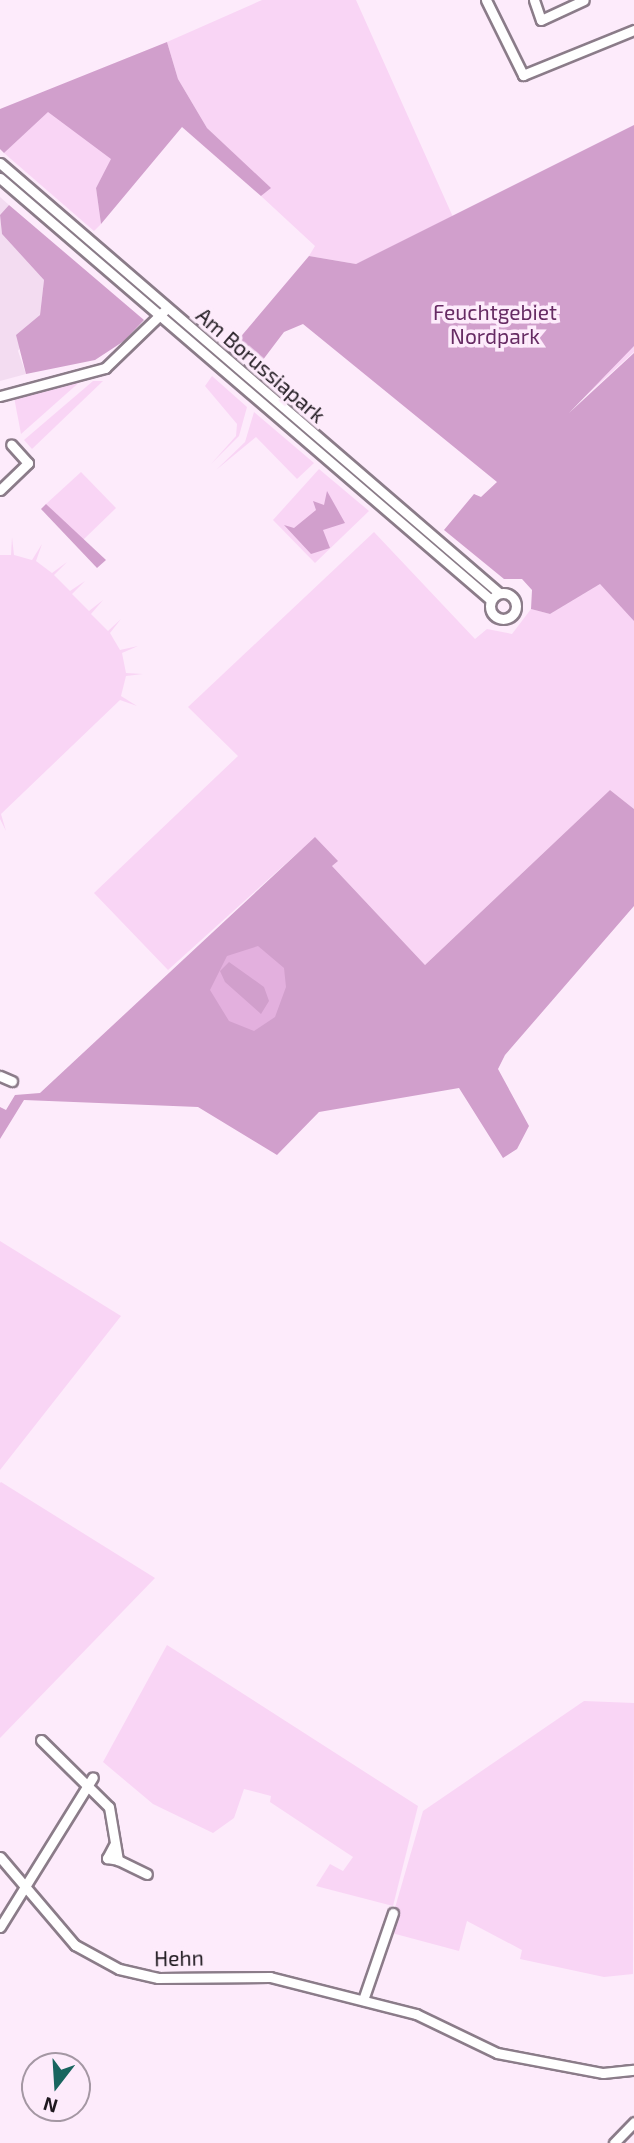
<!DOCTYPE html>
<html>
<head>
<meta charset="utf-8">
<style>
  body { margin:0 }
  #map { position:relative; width:634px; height:2143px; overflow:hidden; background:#fdebfb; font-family:"Exo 2",sans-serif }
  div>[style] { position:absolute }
  .built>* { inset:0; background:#f3dcf1 }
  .green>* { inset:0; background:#f9d5f5 }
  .forest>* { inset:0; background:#d19fcc }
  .water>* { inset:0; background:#e3b0de }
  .roads { filter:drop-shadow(2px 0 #8b7c89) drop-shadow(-2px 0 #8b7c89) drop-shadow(0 2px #8b7c89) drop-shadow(0 -2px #8b7c89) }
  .minor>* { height:9px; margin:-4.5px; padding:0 4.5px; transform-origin:4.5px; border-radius:4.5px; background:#fff }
  .minor>.ring { margin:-4.5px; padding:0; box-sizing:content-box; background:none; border:9px solid #fff; border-radius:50% }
  span { translate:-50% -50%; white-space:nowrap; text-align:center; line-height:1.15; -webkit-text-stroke:7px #fdebfb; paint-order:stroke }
  .park-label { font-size:21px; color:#662b63 }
  .street-label { font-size:21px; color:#1f191f }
  .north { position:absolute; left:21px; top:2052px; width:70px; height:70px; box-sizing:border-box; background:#fdebfb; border:2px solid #a497a3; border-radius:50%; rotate:197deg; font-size:19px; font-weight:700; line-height:28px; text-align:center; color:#1f191f }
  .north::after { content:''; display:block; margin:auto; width:24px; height:32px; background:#19655f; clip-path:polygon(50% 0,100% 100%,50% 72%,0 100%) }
</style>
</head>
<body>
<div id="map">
  <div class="built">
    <div style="clip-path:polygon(0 197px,9px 205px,0 215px,2px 234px,44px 280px,40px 315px,18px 351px,26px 374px,0 381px)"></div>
  </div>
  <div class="green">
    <div style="clip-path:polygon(262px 0,356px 0,453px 217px,634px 126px,634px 352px,568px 412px,300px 315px,424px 233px,356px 264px,309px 256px,315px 246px,261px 196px,270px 188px,207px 128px,178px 79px,167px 42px)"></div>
    <div style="clip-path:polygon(48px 111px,112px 159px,96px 188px,101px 224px,94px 231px,4px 153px)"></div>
    <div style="clip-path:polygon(212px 376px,247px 407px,239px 436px,211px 464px,236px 436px,237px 424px,205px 386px)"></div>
    <div style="clip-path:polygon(83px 379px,21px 434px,14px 397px)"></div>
    <div style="clip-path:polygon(93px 381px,103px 381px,32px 449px,24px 440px)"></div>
    <div style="clip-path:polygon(254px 412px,314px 463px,297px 479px,256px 437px,216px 470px,245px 442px)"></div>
    <div style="clip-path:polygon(319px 469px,369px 511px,315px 563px,273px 520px)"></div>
    <div style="clip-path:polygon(81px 472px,116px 508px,82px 541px,46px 504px)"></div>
    <div style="clip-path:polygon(374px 532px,475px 639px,487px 629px,512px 634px,531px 609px,550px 614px,600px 584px,634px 619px,634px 809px,610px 790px,425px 965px,332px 866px,337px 861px,302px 849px,168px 970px,94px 893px,238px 756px,188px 707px)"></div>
    <div style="clip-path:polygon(12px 537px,14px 555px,32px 560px,42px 544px,36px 561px,52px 573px,67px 562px,54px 575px,70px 591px,85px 581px,72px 594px,89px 611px,103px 600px,91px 614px,108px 631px,121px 619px,110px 633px,120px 650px,138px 646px,122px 653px,126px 673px,143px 674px,126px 676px,121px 696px,137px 706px,120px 700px,1px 814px,6px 831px,0 819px,0 555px,11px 555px)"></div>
    <div style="clip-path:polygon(0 1241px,121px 1316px,0 1470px)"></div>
    <div style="clip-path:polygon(1px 1482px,155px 1578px,0 1738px,0 1483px)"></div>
    <div style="clip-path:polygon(167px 1645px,418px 1806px,393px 1906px,316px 1886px,330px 1864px,343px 1871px,353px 1857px,270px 1802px,271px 1796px,244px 1789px,234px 1818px,213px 1833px,153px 1804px,103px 1762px)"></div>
    <div style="clip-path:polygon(584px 1701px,634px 1703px,633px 1974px,604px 1977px,520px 1959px,522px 1950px,467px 1921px,459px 1951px,388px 1932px,423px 1811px)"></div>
  </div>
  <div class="forest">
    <div style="clip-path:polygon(167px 42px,178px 79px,207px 128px,271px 188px,261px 196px,182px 127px,101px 224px,96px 188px,111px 159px,48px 112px,4px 153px,0 149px,0 109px)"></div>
    <div style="clip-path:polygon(634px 125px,634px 346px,569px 413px,634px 353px,634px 621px,600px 584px,550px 614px,531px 609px,532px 590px,522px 579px,504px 579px,444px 530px,474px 494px,481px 497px,497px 482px,303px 324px,284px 332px,256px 369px,232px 347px,309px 256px,356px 264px)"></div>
    <div style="clip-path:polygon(9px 205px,144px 320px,124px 341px,95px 360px,26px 374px,16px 335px,40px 315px,44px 280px,2px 234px,0 215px)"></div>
    <div style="clip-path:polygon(327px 491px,345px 523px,323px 530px,330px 548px,311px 554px,284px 525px,294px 528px,316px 510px,313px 501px,324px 505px)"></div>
    <div style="clip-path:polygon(46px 504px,106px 560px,97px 568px,41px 509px)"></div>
    <div style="clip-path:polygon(610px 790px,634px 809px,634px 906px,505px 1055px,498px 1069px,529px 1126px,517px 1149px,503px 1158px,459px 1088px,319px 1112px,277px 1155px,198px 1107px,24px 1100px,0 1139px,0 1107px,6px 1110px,15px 1095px,40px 1093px,315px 837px,338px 861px,332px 866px,425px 965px)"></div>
  </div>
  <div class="water">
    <div style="clip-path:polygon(evenodd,258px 946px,284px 968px,286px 987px,275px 1017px,254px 1031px,229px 1021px,210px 990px,227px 956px,258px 946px,229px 962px,264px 987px,269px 1001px,261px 1014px,225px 982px,220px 971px,229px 962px)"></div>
  </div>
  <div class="roads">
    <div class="minor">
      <div style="left:486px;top:0;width:84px;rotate:63.7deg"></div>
      <div style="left:523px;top:75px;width:120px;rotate:-22.1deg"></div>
      <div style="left:534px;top:0;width:21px;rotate:71deg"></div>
      <div style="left:541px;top:20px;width:47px;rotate:-24.9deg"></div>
      <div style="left:0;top:163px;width:659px;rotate:40.75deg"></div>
      <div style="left:0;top:178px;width:647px;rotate:40.68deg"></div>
      <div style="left:0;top:396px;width:109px;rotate:-14.9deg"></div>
      <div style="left:105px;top:368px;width:82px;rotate:-44deg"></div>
      <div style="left:0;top:490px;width:39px;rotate:-44deg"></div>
      <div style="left:28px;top:463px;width:25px;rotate:-132deg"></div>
      <div class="ring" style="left:490px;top:593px;width:17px;height:17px"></div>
      <div style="left:0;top:1076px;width:13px;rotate:23deg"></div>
      <div style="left:41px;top:1740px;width:95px;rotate:44.6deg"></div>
      <div style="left:109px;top:1807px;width:54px;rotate:80.4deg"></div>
      <div style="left:118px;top:1860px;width:32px;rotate:26deg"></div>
      <div style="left:114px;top:1845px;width:15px;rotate:118deg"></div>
      <div style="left:107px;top:1858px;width:11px;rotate:10deg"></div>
      <div style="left:0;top:1857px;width:116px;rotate:49.6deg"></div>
      <div style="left:75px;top:1945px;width:50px;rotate:28.6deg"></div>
      <div style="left:119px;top:1969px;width:40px;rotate:13deg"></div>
      <div style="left:158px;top:1978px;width:112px;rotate:-0.5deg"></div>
      <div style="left:270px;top:1977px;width:151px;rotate:14.2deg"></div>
      <div style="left:416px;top:2014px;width:90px;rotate:25.7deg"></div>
      <div style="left:497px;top:2053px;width:108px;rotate:10.7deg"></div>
      <div style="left:603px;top:2073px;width:31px;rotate:-6deg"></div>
      <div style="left:0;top:1927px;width:176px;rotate:-58.2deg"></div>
      <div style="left:363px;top:2000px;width:92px;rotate:-71deg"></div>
      <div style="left:614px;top:2143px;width:29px;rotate:-46deg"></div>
    </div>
  </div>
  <div class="park-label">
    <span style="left:495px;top:324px">Feuchtgebiet<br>Nordpark</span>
  </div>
  <div class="street-label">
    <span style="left:261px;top:365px;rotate:41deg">Am Borussiapark</span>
    <span style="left:179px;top:1958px;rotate:-1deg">Hehn</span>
  </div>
  <div class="north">N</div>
</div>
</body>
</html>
